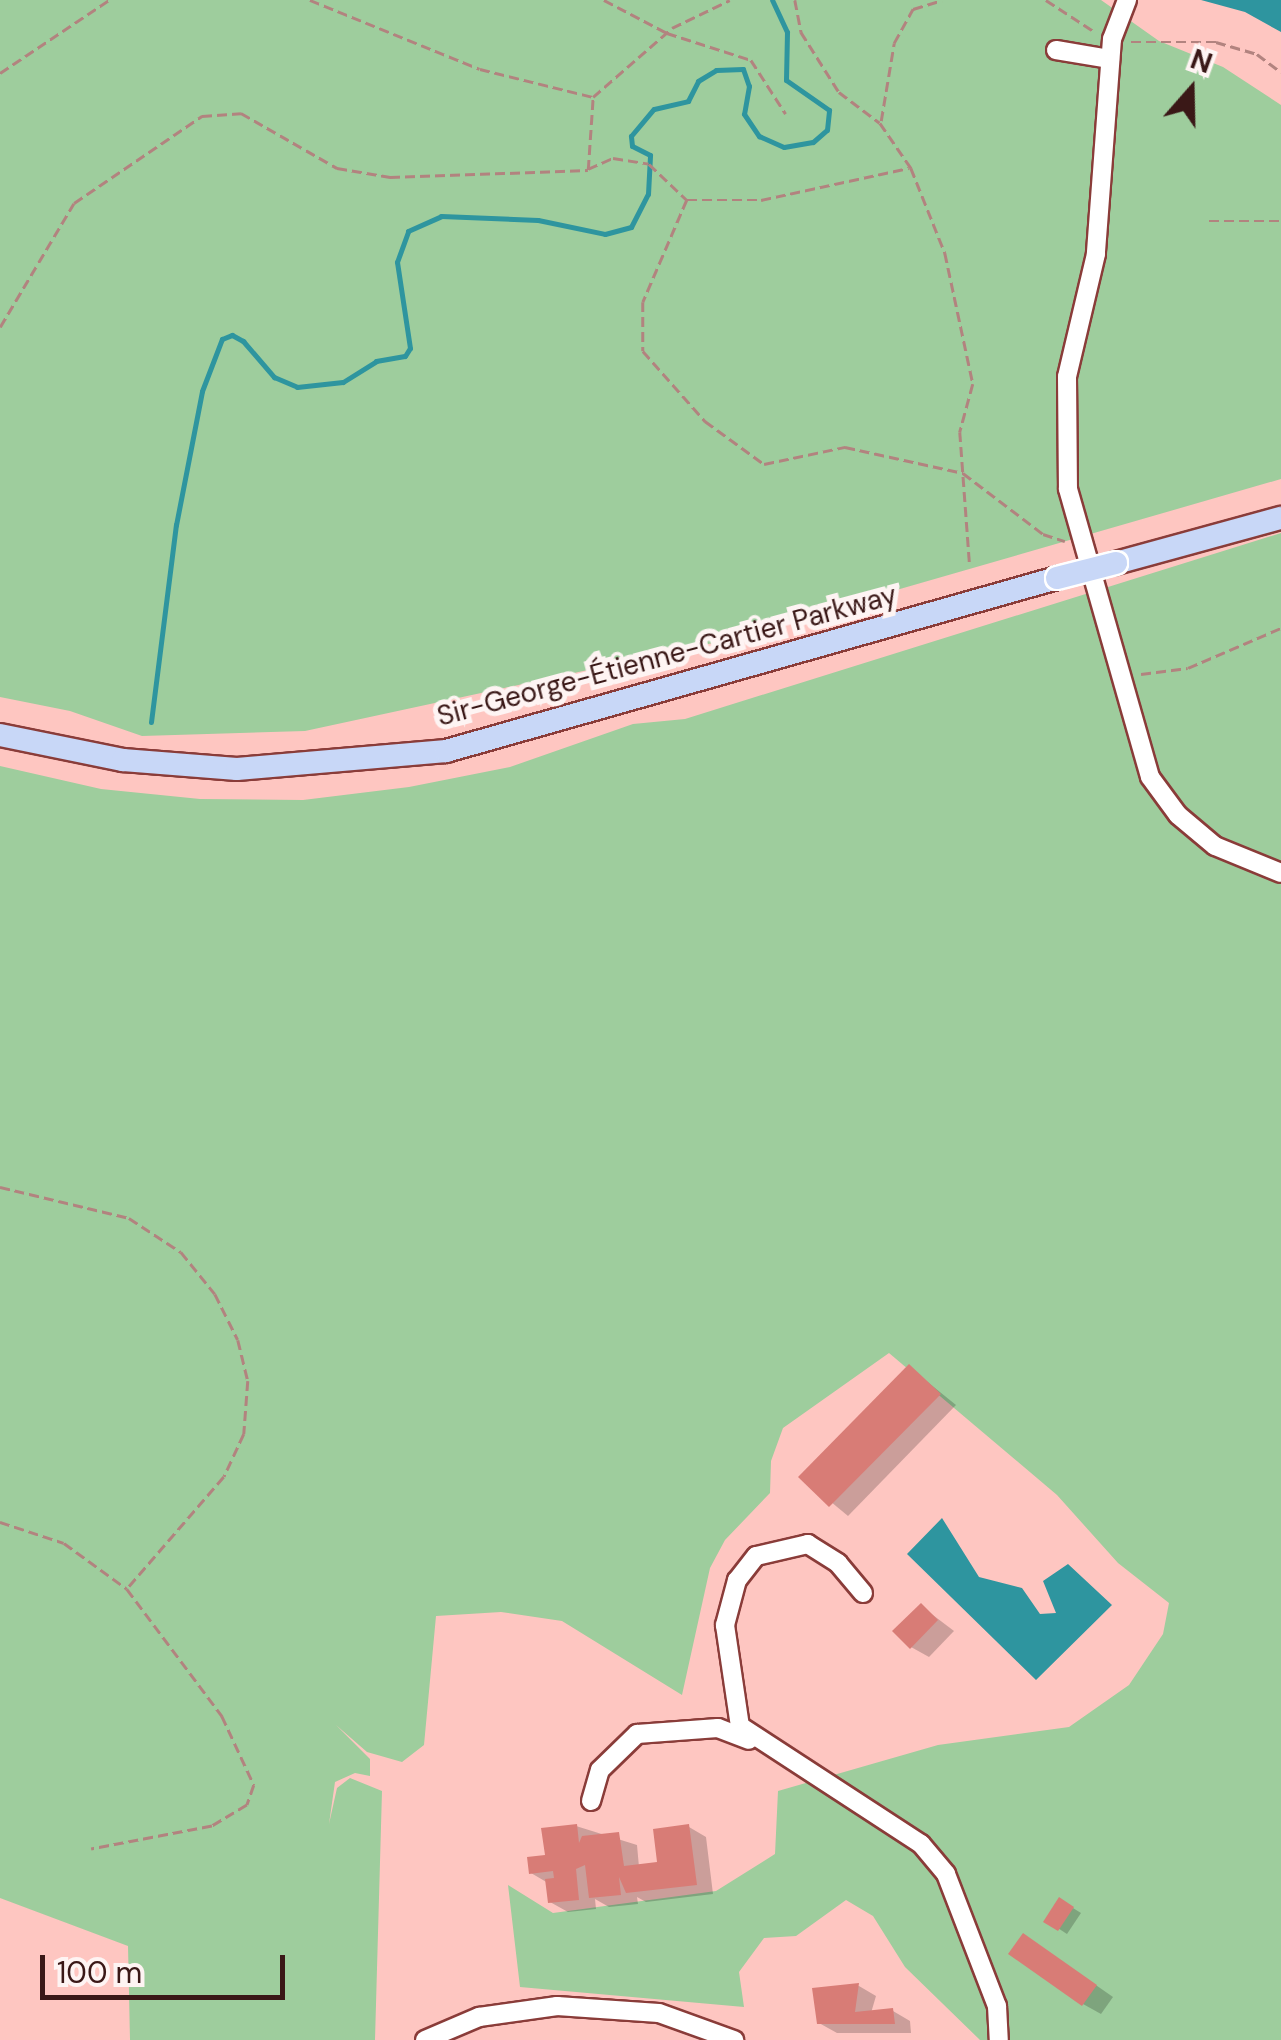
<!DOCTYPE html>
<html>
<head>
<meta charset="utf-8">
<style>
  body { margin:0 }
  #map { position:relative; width:1281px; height:2040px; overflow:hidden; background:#fec6c1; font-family:"DM Sans",sans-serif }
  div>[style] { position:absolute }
  .green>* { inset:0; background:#9ecd9d }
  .water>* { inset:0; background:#2e959f }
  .shadow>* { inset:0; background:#0003 }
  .stream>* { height:5px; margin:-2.5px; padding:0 2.5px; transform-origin:2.5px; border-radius:2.5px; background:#2e959f }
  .building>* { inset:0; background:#d87c76 }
  .path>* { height:2.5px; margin-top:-1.25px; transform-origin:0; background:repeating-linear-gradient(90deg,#b2837f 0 10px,transparent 0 15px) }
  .roads { filter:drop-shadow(2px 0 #8a3c39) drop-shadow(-2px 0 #8a3c39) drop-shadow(0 2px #8a3c39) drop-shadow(0 -2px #8a3c39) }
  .minor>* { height:18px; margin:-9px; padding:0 9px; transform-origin:9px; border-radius:9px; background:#fff }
  .major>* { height:22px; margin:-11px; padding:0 11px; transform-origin:11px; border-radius:11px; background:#c8d7f7 }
  .bridges { filter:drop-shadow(2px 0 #fff) drop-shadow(-2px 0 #fff) drop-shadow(0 2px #fff) drop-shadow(0 -2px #fff) }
  .major-bridge>* { height:22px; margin:-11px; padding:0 11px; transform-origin:11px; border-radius:11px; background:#c8d7f7 }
  span { translate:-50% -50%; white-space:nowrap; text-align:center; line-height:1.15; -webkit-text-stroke:10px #fef4f3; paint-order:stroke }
  .street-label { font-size:28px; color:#3a1817 }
  .north { position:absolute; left:1141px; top:40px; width:100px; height:100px; -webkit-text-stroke:8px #fef4f3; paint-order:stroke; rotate:20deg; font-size:28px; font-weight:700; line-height:40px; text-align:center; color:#3a1817 }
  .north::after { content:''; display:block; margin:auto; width:35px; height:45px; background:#3a1817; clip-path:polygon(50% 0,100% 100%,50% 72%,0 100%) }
  .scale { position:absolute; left:40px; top:1955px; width:245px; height:45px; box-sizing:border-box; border:5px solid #3a1817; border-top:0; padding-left:12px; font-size:30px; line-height:35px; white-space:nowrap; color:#3a1817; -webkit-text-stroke:8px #fef4f3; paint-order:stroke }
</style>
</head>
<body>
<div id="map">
  <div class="green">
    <div style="clip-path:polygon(0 0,1101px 0,1159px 41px,1223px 67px,1281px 105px,1281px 479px,713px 643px,305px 731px,142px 736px,70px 711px,0 697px)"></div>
    <div style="clip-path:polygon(1281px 533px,1281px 2040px,980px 2040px,905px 1967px,873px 1916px,846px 1900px,796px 1936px,764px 1938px,739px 1972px,744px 2007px,520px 1987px,508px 1885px,553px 1913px,716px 1891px,775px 1854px,778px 1791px,938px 1745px,1069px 1727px,1129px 1685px,1163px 1634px,1169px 1603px,1118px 1563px,1057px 1495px,889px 1353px,783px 1428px,771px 1461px,770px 1493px,725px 1540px,710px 1568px,682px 1695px,562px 1621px,501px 1612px,436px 1616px,424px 1745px,402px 1762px,367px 1752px,336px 1725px,370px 1759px,370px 1776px,355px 1773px,335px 1782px,329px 1824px,337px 1788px,350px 1778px,382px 1791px,375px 2040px,130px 2040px,128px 1946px,0 1898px,0 766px,101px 789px,200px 799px,303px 800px,409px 787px,510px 767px,633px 724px,685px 719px)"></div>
  </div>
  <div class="water">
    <div style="clip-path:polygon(1201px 0,1281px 0,1281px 32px,1245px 12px)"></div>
    <div style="clip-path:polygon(942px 1518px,979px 1577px,1022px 1588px,1040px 1614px,1056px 1613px,1043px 1581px,1068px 1564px,1112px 1605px,1036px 1680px,907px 1554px)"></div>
  </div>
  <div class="shadow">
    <div style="clip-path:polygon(909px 1367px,956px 1405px,848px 1516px,801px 1477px)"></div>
    <div style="clip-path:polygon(921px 1606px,954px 1631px,929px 1657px,911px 1647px)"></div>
    <div style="clip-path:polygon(576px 1826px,637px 1845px,639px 1867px,659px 1864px,689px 1827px,706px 1837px,713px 1894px,646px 1902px,637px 1897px,638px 1904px,609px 1907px,595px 1899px,596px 1909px,568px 1912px,550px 1902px,548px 1883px,531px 1873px)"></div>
    <div style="clip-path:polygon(1060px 1900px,1081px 1913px,1067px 1934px,1047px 1921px)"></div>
    <div style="clip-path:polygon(1041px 1947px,1113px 1997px,1101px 2014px,1083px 2004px)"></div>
    <div style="clip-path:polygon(859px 1986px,876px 1996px,871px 2013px,893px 2011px,910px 2021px,911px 2033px,837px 2033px,819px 2023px,815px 1990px)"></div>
  </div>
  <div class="stream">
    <div style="left:151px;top:722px;width:199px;rotate:-82.8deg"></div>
    <div style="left:176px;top:525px;width:136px;rotate:-79deg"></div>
    <div style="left:202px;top:391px;width:56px;rotate:-69deg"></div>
    <div style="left:222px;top:339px;width:11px;rotate:-22deg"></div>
    <div style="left:232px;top:335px;width:13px;rotate:29deg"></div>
    <div style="left:243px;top:341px;width:48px;rotate:49.3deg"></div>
    <div style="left:274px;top:377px;width:25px;rotate:23deg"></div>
    <div style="left:297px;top:387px;width:46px;rotate:-6.2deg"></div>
    <div style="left:343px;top:382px;width:39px;rotate:-32deg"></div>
    <div style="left:376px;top:361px;width:29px;rotate:-10deg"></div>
    <div style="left:405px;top:356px;width:9px;rotate:-58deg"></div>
    <div style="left:410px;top:348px;width:87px;rotate:-98.6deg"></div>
    <div style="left:397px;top:262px;width:33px;rotate:-70deg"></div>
    <div style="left:408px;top:231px;width:36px;rotate:-24deg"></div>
    <div style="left:441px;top:216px;width:97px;rotate:2.4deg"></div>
    <div style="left:538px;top:220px;width:68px;rotate:11.8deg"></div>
    <div style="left:605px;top:234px;width:27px;rotate:-15deg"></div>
    <div style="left:631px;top:227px;width:37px;rotate:-63deg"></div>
    <div style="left:648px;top:194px;width:39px;rotate:-87deg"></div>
    <div style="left:650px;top:155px;width:20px;rotate:-153deg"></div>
    <div style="left:632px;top:146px;width:10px;rotate:-96deg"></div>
    <div style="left:631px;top:136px;width:35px;rotate:-50deg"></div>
    <div style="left:654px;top:109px;width:35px;rotate:-13deg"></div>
    <div style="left:688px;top:101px;width:22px;rotate:-63deg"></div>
    <div style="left:698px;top:81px;width:21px;rotate:-31deg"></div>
    <div style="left:716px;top:70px;width:27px;rotate:-2deg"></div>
    <div style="left:743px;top:69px;width:18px;rotate:71deg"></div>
    <div style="left:749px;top:86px;width:28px;rotate:100deg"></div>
    <div style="left:744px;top:114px;width:27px;rotate:56deg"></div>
    <div style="left:759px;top:136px;width:27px;rotate:24deg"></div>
    <div style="left:784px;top:147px;width:29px;rotate:-10deg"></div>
    <div style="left:813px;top:142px;width:18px;rotate:-41deg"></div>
    <div style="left:827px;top:130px;width:20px;rotate:-84deg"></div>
    <div style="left:829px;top:110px;width:52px;rotate:-145.1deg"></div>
    <div style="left:786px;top:80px;width:48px;rotate:-88.8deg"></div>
    <div style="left:787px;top:32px;width:35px;rotate:-115deg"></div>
  </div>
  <div class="building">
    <div style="clip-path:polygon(909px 1364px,941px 1394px,829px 1507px,798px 1477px)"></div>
    <div style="clip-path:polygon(921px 1603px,938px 1620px,910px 1649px,892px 1631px)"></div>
    <div style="clip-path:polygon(577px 1824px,579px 1843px,582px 1836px,619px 1832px,624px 1866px,657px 1862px,653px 1829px,689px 1824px,697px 1885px,626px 1893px,619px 1877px,621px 1895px,589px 1898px,585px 1865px,576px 1869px,579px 1900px,548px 1903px,545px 1879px,554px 1878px,553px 1871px,529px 1874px,527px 1857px,545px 1855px,541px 1828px)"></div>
    <div style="clip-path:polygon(1059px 1897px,1074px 1907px,1058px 1931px,1043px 1922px)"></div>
    <div style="clip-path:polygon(1023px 1933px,1097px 1985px,1082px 2006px,1008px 1954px)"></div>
    <div style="clip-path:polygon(859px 1983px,855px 2012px,893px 2008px,895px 2024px,817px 2024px,812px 1988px)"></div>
  </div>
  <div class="path">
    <div style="left:310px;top:0;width:183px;rotate:22.1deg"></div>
    <div style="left:480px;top:69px;width:116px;rotate:13.9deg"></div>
    <div style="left:593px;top:97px;width:105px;rotate:-41.1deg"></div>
    <div style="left:672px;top:28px;width:64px;rotate:-25.8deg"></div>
    <div style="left:604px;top:0;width:71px;rotate:27.6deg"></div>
    <div style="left:667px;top:33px;width:88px;rotate:17.8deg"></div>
    <div style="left:751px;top:60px;width:64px;rotate:57.1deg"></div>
    <div style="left:795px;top:0;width:33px;rotate:79deg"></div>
    <div style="left:801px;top:32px;width:71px;rotate:57.7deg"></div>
    <div style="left:839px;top:92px;width:51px;rotate:37.1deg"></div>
    <div style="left:880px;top:123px;width:55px;rotate:55.4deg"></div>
    <div style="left:911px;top:168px;width:92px;rotate:68.2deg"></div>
    <div style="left:945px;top:253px;width:134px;rotate:77.9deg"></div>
    <div style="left:973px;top:384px;width:50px;rotate:105.2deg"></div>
    <div style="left:960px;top:432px;width:135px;rotate:85.8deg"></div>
    <div style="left:1046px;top:0;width:59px;rotate:33.1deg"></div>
    <div style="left:1131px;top:42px;width:85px"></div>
    <div style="left:1216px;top:42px;width:43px;rotate:16.3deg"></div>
    <div style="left:1257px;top:54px;width:30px;rotate:37deg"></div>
    <div style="left:0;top:73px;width:131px;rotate:-33.8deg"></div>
    <div style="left:881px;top:121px;width:79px;rotate:-80.5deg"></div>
    <div style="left:894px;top:43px;width:39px;rotate:-61deg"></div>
    <div style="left:913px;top:9px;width:30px;rotate:-17deg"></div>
    <div style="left:588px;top:169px;width:27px;rotate:-24deg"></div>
    <div style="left:613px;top:158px;width:36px;rotate:9deg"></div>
    <div style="left:649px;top:164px;width:52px;rotate:43.5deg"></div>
    <div style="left:687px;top:200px;width:74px"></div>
    <div style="left:761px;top:200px;width:151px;rotate:-12.2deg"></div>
    <div style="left:687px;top:200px;width:111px;rotate:113.3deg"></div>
    <div style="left:643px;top:302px;width:49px;rotate:90deg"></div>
    <div style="left:643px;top:351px;width:94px;rotate:48.5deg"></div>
    <div style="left:705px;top:421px;width:73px;rotate:36.1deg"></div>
    <div style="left:764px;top:464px;width:83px;rotate:-11.9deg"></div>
    <div style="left:845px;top:447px;width:121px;rotate:12.4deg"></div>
    <div style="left:963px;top:473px;width:101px;rotate:37.3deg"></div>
    <div style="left:1043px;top:534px;width:23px;rotate:18deg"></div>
    <div style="left:1209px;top:221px;width:72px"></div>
    <div style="left:0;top:327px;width:144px;rotate:-59.2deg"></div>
    <div style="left:74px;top:203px;width:155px;rotate:-34.2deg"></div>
    <div style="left:202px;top:116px;width:39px;rotate:-4deg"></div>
    <div style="left:241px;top:113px;width:111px;rotate:29.8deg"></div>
    <div style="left:337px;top:168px;width:54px;rotate:9.6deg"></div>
    <div style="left:390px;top:177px;width:198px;rotate:-2deg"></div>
    <div style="left:588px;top:170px;width:73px;rotate:-86.1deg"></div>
    <div style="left:1141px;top:674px;width:47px;rotate:-7.3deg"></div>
    <div style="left:1188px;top:668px;width:101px;rotate:-23.3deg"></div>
    <div style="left:0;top:1187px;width:133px;rotate:13.5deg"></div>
    <div style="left:129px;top:1218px;width:62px;rotate:33.2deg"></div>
    <div style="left:181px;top:1252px;width:54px;rotate:51deg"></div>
    <div style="left:215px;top:1294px;width:51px;rotate:63.4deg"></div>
    <div style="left:238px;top:1340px;width:42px;rotate:76.3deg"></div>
    <div style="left:248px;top:1381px;width:53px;rotate:94.3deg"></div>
    <div style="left:244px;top:1434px;width:47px;rotate:114.9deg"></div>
    <div style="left:224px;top:1477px;width:148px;rotate:130.9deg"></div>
    <div style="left:0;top:1522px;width:67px;rotate:18.2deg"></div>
    <div style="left:64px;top:1543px;width:78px;rotate:36.1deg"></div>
    <div style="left:127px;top:1589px;width:159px;rotate:53.2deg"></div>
    <div style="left:222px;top:1716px;width:76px;rotate:65.1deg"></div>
    <div style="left:254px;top:1785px;width:21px;rotate:109deg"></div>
    <div style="left:247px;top:1805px;width:41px;rotate:149deg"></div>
    <div style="left:212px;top:1826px;width:123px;rotate:169.2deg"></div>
  </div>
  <div class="roads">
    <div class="minor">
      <div style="left:1127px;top:0;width:42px;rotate:111deg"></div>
      <div style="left:1112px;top:39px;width:216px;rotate:94.3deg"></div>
      <div style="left:1096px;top:254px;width:126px;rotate:103.3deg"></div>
      <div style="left:1067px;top:377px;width:112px;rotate:89.5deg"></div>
      <div style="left:1068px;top:489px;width:299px;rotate:74.1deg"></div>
      <div style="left:1150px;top:777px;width:47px;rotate:53.6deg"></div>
      <div style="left:1178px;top:815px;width:48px;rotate:40deg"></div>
      <div style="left:1215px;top:846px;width:71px;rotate:22.2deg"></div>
      <div style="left:1056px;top:50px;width:55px;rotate:9.5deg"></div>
      <div style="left:863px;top:1593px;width:39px;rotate:-130deg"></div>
      <div style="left:838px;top:1563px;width:36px;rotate:-148deg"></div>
      <div style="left:808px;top:1544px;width:53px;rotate:167deg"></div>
      <div style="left:756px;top:1556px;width:31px;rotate:128deg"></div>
      <div style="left:737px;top:1580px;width:47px;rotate:104.9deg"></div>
      <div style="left:725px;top:1625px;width:102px;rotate:81.6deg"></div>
      <div style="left:740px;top:1726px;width:216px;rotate:33.1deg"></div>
      <div style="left:921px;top:1844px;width:39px;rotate:50deg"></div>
      <div style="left:946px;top:1874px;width:142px;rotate:68.9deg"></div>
      <div style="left:997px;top:2006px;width:34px;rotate:87deg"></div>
      <div style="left:591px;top:1801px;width:32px;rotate:-74deg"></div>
      <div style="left:600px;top:1770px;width:52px;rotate:-44.2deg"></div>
      <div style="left:637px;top:1734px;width:81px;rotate:-4.2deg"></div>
      <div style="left:718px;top:1728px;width:33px;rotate:21deg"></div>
      <div style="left:425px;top:2040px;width:59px;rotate:-23.1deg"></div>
      <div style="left:479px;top:2017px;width:79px;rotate:-8deg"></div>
      <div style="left:557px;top:2006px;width:102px;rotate:3.9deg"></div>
      <div style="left:659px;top:2013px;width:80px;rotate:19.8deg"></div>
    </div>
    <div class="major">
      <div style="left:1116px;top:563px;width:171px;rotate:-15.3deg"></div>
      <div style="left:0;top:735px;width:126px;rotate:11.5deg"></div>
      <div style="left:123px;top:760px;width:114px;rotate:4.5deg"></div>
      <div style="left:237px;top:769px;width:210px;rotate:-4.9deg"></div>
      <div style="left:446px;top:751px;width:635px;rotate:-15.81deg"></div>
    </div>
  </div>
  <div class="bridges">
    <div class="major-bridge">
      <div style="left:1057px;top:578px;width:61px;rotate:-14.3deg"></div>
    </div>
  </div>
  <div class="street-label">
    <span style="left:667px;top:656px;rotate:-15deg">Sir-George-Étienne-Cartier Parkway</span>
  </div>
  <div class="north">N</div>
  <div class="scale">100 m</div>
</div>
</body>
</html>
